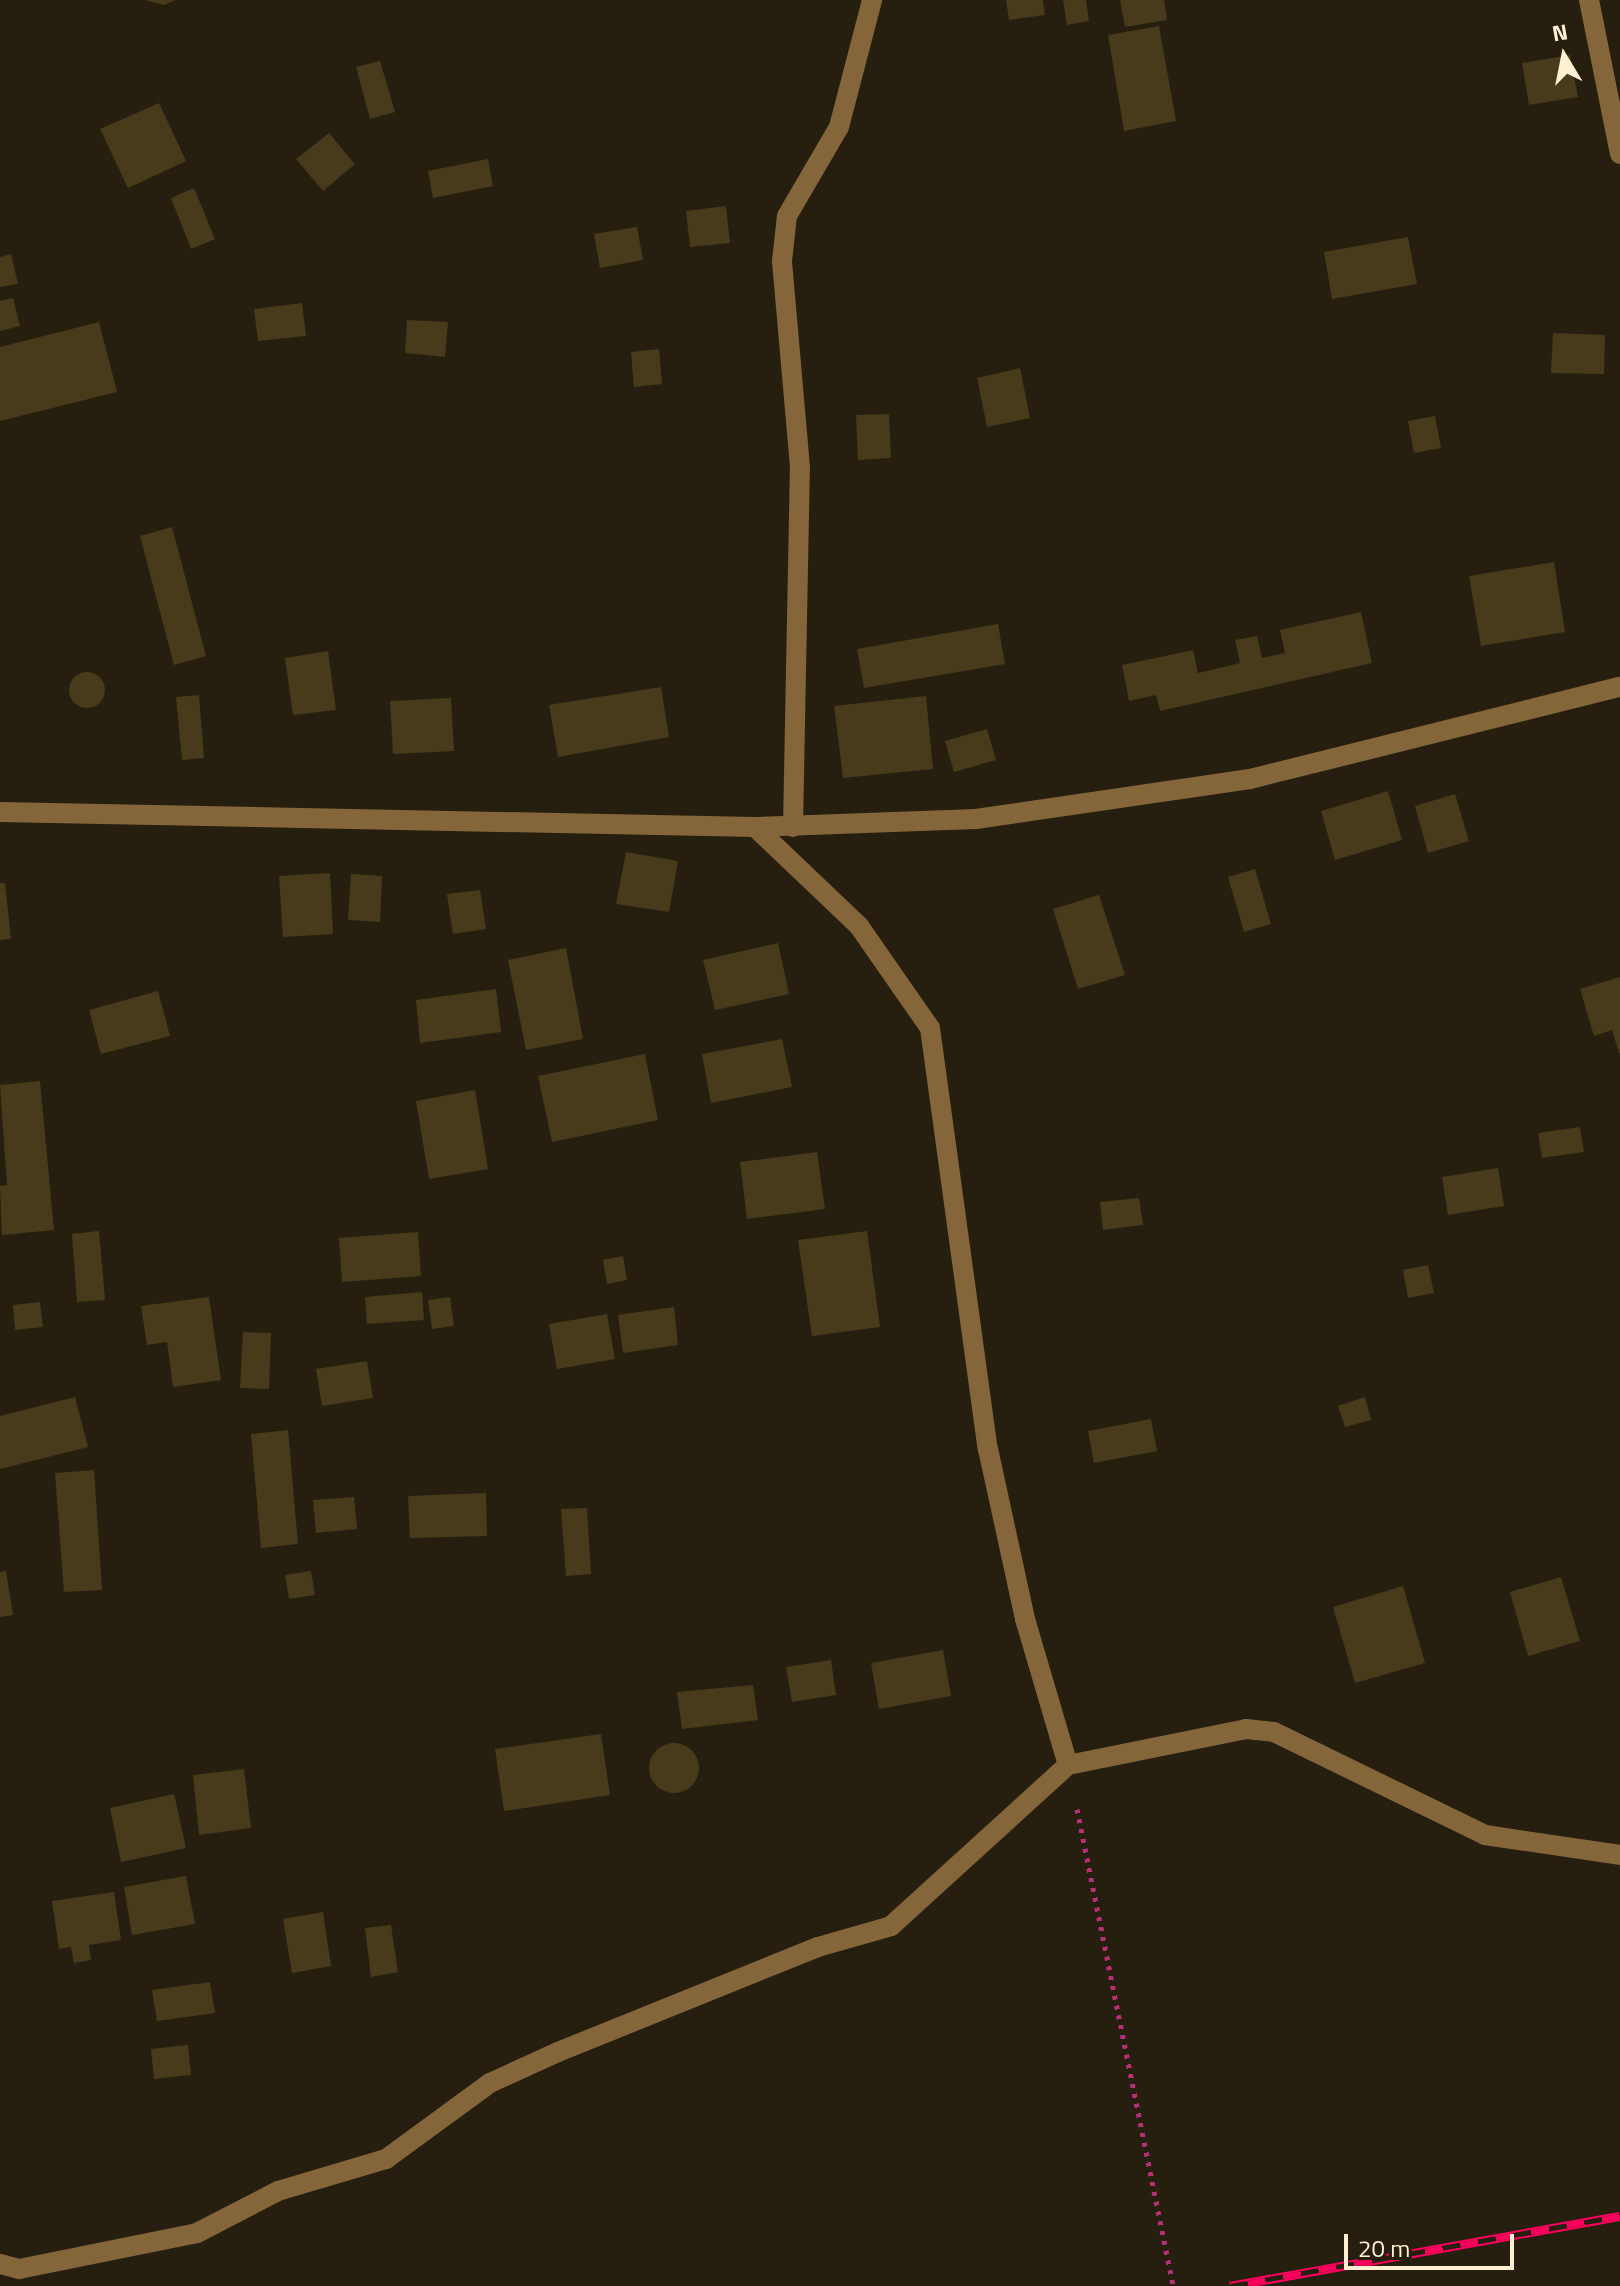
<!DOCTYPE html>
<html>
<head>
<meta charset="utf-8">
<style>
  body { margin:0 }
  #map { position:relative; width:1620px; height:2286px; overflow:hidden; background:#261f0f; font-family:"Titillium Web",sans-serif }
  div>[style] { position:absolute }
  .building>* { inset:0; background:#473b1b }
  .round { border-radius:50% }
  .path>* { height:5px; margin-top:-2.5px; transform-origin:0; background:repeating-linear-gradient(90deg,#b82f77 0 4px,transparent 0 10px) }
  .minor>* { height:20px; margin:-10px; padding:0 10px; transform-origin:10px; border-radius:10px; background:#85653a }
  .rail>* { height:9px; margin-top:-4.5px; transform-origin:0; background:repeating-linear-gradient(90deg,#261f0f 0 18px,#ff005e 0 36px); box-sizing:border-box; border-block:2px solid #ff005e }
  span { translate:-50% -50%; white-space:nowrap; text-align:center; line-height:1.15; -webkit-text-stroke:8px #261f0f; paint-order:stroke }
  .north { position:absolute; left:1524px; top:16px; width:80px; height:80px; -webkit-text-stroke:6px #261f0f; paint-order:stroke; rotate:350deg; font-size:22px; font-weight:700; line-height:32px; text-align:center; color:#fff0d4 }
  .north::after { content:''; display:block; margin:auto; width:28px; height:36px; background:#fff0d4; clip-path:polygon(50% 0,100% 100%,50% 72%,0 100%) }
  .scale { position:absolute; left:1344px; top:2234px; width:170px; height:36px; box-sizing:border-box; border:4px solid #fff0d4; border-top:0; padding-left:10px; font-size:24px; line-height:28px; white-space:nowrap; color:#fff0d4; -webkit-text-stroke:6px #261f0f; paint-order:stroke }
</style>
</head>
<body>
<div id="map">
  <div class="building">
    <div style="clip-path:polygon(145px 0,176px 0,164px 5px)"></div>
    <div style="clip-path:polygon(1006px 0,1043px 0,1045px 15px,1009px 20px)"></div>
    <div style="clip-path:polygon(1063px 0,1086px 0,1089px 21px,1067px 25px)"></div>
    <div style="clip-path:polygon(1120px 0,1164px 0,1167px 20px,1125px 27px)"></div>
    <div style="clip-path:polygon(1159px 26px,1176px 121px,1124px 131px,1108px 35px)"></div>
    <div style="clip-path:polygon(1570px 55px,1578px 97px,1529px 105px,1522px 63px)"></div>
    <div style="clip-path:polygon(380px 61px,395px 112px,370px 119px,356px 67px)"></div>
    <div style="clip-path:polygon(159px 103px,186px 161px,128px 188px,100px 129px)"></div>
    <div style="clip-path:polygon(329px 133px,355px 164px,323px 191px,296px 159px)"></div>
    <div style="clip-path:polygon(488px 159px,493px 186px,433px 198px,428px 171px)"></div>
    <div style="clip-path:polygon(194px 188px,215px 239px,191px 249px,171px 198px)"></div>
    <div style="clip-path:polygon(726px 206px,730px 243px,690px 247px,686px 211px)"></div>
    <div style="clip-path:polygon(637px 227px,643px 260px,600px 268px,594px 234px)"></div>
    <div style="clip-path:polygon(1408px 237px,1417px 284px,1332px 299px,1324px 252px)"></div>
    <div style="clip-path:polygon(11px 254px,18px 284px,0 287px,0 257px)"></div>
    <div style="clip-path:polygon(13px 298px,20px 326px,0 331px,0 301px)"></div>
    <div style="clip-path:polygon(302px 303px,306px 336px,258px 341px,254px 309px)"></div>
    <div style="clip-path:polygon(407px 320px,448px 322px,445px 357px,405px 353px)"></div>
    <div style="clip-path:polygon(99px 322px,117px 392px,0 421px,0 347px)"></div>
    <div style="clip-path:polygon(1553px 333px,1605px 335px,1604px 374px,1551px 373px)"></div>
    <div style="clip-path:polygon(659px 349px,662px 384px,634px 387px,631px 352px)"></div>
    <div style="clip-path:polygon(1020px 368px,1030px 418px,987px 427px,977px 378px)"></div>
    <div style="clip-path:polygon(889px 414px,891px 458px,858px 460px,856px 415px)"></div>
    <div style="clip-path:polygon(1435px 416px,1441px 448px,1414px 453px,1408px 421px)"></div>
    <div style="clip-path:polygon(172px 527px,206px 656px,174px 665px,140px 536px)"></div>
    <div style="clip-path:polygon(1554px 562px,1565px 632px,1481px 646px,1469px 576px)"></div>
    <div style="clip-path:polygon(1361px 612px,1372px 663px,1160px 711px,1156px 695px,1129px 701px,1122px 665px,1193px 650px,1198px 673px,1240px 663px,1235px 640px,1257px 636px,1262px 658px,1285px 653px,1280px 630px)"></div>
    <div style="clip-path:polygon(998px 624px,1005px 664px,864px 688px,857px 649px)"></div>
    <div style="clip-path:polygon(328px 651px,336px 710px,293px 715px,285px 658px)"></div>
    <div class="round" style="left:69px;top:672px;width:36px;height:36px"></div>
    <div style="clip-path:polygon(661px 687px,669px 737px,558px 757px,549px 705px)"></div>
    <div style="clip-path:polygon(199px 695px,204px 758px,182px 760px,176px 697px)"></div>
    <div style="clip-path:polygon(926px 696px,933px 769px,843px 778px,834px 706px)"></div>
    <div style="clip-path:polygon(451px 698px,454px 751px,393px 754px,390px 701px)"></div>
    <div style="clip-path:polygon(987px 729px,996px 760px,954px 772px,945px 741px)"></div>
    <div style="clip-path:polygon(1388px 791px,1402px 840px,1335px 860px,1321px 811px)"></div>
    <div style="clip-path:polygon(1455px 794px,1469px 841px,1428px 853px,1415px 806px)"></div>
    <div style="clip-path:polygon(626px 852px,678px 861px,669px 912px,616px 904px)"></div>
    <div style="clip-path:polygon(1255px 869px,1271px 924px,1244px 932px,1228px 877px)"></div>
    <div style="clip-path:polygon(330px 873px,333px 934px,283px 937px,279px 876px)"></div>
    <div style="clip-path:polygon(351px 874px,382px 876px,380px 922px,348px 920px)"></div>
    <div style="clip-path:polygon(0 883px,5px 883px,11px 939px,0 940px)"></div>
    <div style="clip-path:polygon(480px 890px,486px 929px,453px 934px,447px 894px)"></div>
    <div style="clip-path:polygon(1099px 895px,1125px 975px,1078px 989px,1053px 909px)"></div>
    <div style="clip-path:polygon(778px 943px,789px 994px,715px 1010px,703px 960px)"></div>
    <div style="clip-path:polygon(566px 948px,583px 1039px,526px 1050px,508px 960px)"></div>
    <div style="clip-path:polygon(1620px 977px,1620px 1053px,1619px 1053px,1612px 1030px,1594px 1036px,1580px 989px)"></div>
    <div style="clip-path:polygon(496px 989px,501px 1032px,420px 1043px,416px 1000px)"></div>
    <div style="clip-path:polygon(158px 991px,170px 1036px,101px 1054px,89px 1010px)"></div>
    <div style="clip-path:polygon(782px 1039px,792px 1087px,711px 1103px,702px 1054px)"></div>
    <div style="clip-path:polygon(645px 1054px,658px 1120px,552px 1142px,538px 1076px)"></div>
    <div style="clip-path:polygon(40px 1081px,54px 1230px,2px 1235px,0 1186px,7px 1185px,0 1085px)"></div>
    <div style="clip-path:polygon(475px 1090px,488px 1169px,429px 1179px,416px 1101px)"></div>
    <div style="clip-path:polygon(1580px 1127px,1584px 1152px,1542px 1158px,1538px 1133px)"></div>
    <div style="clip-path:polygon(817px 1152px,825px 1209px,747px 1219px,740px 1162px)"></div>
    <div style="clip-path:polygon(1498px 1168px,1504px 1206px,1448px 1215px,1442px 1177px)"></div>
    <div style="clip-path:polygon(1139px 1198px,1143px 1225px,1103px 1230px,1100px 1202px)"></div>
    <div style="clip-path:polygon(99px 1231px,105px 1300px,77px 1302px,72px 1234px)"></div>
    <div style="clip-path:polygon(867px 1231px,880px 1327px,812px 1336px,798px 1240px)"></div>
    <div style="clip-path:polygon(418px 1232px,421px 1276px,342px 1282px,339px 1238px)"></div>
    <div style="clip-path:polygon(623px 1256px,627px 1280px,607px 1284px,603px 1260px)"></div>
    <div style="clip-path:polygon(1428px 1265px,1434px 1293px,1408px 1298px,1403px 1270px)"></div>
    <div style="clip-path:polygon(422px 1292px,424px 1320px,367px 1324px,365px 1297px)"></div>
    <div style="clip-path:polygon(209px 1297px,221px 1380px,173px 1387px,167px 1342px,147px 1345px,141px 1306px)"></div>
    <div style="clip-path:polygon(450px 1297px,454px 1326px,432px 1329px,428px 1300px)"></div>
    <div style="clip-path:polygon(40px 1302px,43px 1327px,15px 1330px,13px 1305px)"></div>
    <div style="clip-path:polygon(674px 1307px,678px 1345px,623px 1353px,618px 1315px)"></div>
    <div style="clip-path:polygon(607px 1314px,615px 1359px,557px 1369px,549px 1324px)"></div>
    <div style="clip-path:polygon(243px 1332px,271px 1333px,269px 1389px,240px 1388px)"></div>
    <div style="clip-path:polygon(367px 1361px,373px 1398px,322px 1406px,316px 1369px)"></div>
    <div style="clip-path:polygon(75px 1397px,88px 1447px,0 1469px,0 1416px)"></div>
    <div style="clip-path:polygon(1365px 1397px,1371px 1420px,1345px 1427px,1338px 1406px)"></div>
    <div style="clip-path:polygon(1151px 1419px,1157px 1451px,1094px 1463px,1088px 1431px)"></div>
    <div style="clip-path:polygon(288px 1430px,298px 1544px,261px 1548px,251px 1434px)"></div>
    <div style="clip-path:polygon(94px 1470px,102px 1590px,64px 1592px,55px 1473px)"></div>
    <div style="clip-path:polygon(486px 1493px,487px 1536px,410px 1538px,408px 1496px)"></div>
    <div style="clip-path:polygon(354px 1497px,357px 1529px,316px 1533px,313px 1500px)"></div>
    <div style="clip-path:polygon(587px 1508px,591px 1574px,566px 1576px,561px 1509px)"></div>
    <div style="clip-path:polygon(6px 1571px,13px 1615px,0 1617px,0 1572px)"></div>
    <div style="clip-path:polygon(311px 1571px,315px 1595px,289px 1599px,285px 1575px)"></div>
    <div style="clip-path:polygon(1561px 1577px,1580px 1641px,1528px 1656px,1510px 1592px)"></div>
    <div style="clip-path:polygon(1403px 1586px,1425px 1663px,1355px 1683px,1333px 1607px)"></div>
    <div style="clip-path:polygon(943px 1650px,951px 1696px,879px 1709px,871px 1663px)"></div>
    <div style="clip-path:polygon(831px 1660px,836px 1695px,792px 1702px,786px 1667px)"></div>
    <div style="clip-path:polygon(753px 1685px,758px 1720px,682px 1729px,677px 1692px)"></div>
    <div style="clip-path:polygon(601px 1734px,610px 1795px,504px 1811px,495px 1749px)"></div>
    <div class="round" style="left:649px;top:1743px;width:50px;height:50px"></div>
    <div style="clip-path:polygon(244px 1769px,251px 1828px,199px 1835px,193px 1775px)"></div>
    <div style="clip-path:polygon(174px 1794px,186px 1848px,121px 1862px,110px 1808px)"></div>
    <div style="clip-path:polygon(186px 1876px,195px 1924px,132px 1935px,124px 1887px)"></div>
    <div style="clip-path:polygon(114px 1892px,121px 1940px,89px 1945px,91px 1960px,74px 1963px,71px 1947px,59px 1949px,52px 1901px)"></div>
    <div style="clip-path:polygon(323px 1912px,331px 1966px,292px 1973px,283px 1919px)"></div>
    <div style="clip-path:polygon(391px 1925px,398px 1972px,371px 1977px,365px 1928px)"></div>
    <div style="clip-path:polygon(210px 1982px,215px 2013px,157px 2021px,152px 1990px)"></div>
    <div style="clip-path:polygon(188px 2045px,191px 2075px,154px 2079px,151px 2049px)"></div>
  </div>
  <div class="path">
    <div style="left:1077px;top:1809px;width:487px;rotate:78.6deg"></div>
  </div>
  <div class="minor">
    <div style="left:1589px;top:0;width:157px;rotate:78.6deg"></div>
    <div style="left:0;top:812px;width:755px;rotate:1.14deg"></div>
    <div style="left:755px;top:827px;width:144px;rotate:43.6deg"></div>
    <div style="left:859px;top:926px;width:124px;rotate:55.2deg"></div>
    <div style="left:930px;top:1028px;width:425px;rotate:82.2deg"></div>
    <div style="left:988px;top:1449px;width:174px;rotate:77.7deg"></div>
    <div style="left:1025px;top:1619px;width:152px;rotate:73.6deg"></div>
    <div style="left:755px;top:827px;width:221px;rotate:-2.1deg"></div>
    <div style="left:976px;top:819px;width:277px;rotate:-8.3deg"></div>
    <div style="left:1250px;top:779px;width:381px;rotate:-14deg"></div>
    <div style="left:793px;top:827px;width:360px;rotate:-88.9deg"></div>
    <div style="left:800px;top:467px;width:207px;rotate:-95deg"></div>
    <div style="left:782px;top:261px;width:45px;rotate:-83.7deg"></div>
    <div style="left:787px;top:216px;width:103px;rotate:-59.7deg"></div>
    <div style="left:839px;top:127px;width:131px;rotate:-75.4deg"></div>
    <div style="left:0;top:2264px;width:20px;rotate:15deg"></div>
    <div style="left:19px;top:2269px;width:182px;rotate:-11.4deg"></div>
    <div style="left:197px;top:2233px;width:91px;rotate:-27.4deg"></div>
    <div style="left:278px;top:2191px;width:113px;rotate:-16.5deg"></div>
    <div style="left:386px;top:2159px;width:129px;rotate:-36.2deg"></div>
    <div style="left:490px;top:2083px;width:75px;rotate:-24.5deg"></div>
    <div style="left:558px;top:2052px;width:280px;rotate:-22deg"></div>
    <div style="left:818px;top:1947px;width:76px;rotate:-16deg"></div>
    <div style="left:891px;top:1926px;width:239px;rotate:-42.3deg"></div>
    <div style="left:1068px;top:1765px;width:182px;rotate:-11.4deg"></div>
    <div style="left:1246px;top:1729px;width:28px;rotate:6deg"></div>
    <div style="left:1274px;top:1732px;width:235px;rotate:26deg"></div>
    <div style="left:1485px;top:1835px;width:136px;rotate:8.4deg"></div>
  </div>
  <div class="rail">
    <div style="left:1230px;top:2286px;width:396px;rotate:-10.2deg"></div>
  </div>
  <div class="north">N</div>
  <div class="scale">20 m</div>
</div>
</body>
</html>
